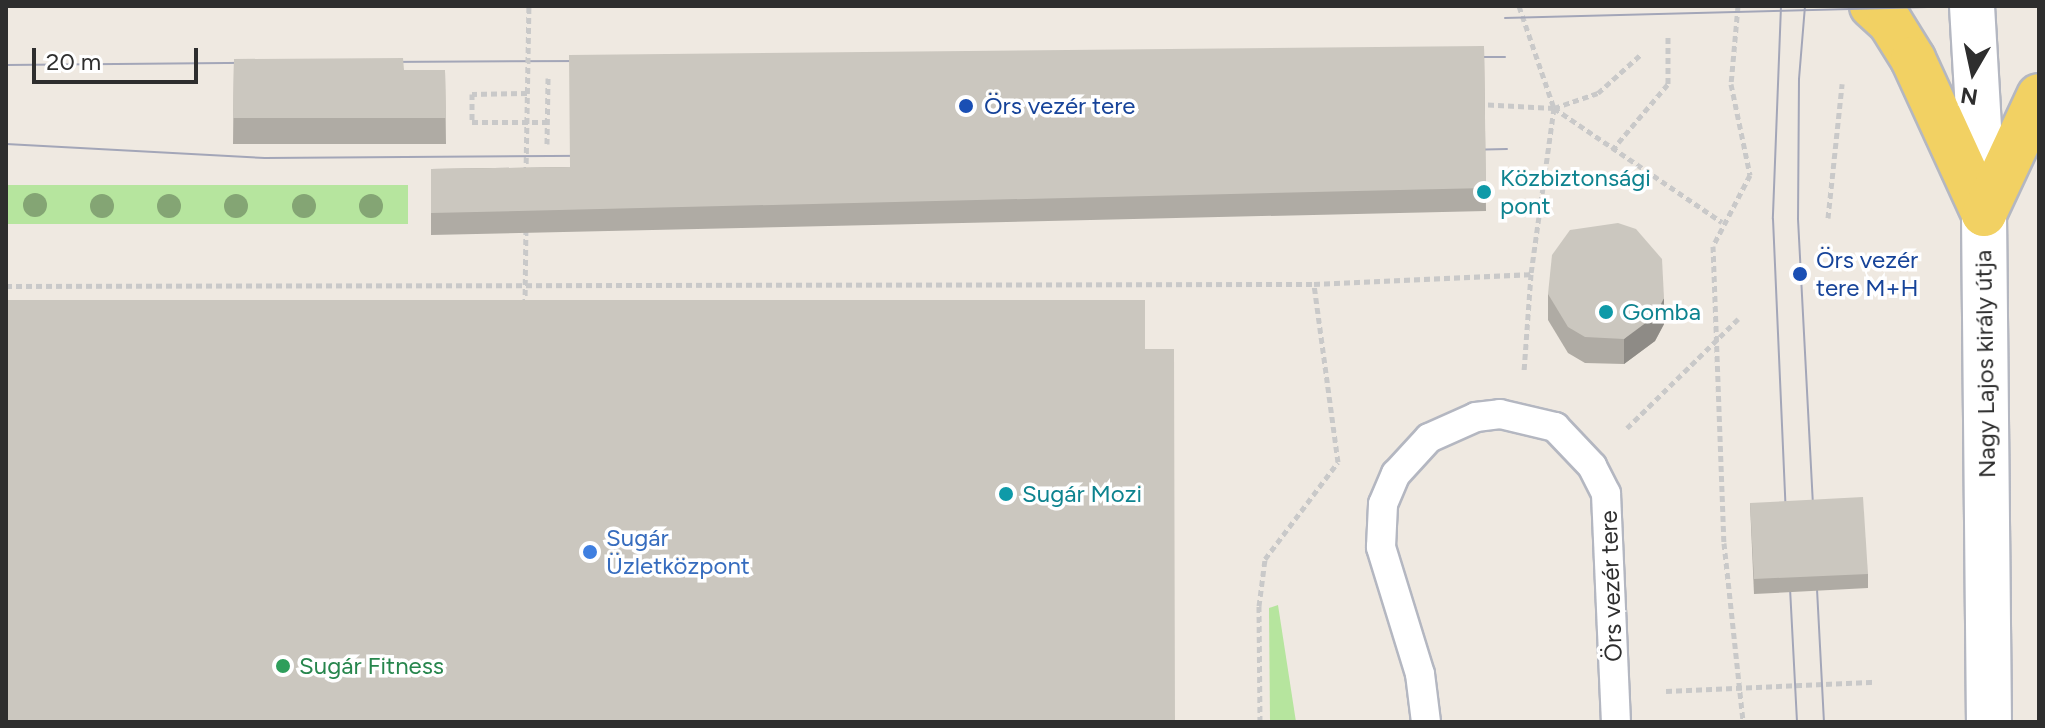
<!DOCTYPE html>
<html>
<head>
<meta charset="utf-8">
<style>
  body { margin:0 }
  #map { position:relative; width:2045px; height:728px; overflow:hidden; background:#efe9e1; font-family:Figtree,sans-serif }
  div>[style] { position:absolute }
  .green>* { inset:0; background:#b6e59e }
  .path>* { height:5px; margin-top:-2.5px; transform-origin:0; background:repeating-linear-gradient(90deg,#c9c9c9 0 6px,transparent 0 10px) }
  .roads { filter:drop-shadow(2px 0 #b4b7c1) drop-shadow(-2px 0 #b4b7c1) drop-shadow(0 2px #b4b7c1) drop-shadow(0 -2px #b4b7c1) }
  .lane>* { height:28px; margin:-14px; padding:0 14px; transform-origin:14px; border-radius:14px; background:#fff }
  .secondary>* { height:44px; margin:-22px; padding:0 22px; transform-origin:22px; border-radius:22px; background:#fff }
  .primary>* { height:44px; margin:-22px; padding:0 22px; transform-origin:22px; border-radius:22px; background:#f2d163 }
  .tram>* { height:2px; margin:-1px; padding:0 1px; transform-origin:1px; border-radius:1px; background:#a3a6b8 }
  .path-bridge>* { height:5px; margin-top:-2.5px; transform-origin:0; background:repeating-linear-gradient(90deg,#c9c9c9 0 6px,transparent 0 10px) }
  .trees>* { width:24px; height:24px; margin:-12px; border-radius:50%; background:#84a574 }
  .wall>* { inset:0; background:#afaba4 }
  .shaded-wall>* { inset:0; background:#8e8b86 }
  .building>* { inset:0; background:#cbc7bf }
  .dots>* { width:22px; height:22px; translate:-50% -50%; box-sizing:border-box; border:4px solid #fff; border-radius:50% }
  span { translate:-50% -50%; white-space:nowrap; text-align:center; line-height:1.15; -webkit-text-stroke:7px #fff; paint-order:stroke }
  .transit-label { font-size:24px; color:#164399 }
  .left { translate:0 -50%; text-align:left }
  .culture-label { font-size:24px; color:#0d838f }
  .street-label { font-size:24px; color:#2e2e2e }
  .shop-label { font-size:24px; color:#366cbe }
  .leisure-label { font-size:24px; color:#27864d }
  .frame { position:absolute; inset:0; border:8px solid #2e2e2e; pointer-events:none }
  .north { position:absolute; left:1933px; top:32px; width:80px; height:80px; -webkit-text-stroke:6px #fff; paint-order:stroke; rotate:189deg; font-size:22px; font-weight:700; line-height:32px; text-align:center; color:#2e2e2e }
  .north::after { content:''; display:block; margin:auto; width:28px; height:36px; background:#2e2e2e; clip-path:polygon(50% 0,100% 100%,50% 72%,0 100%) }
  .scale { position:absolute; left:32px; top:48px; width:166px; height:36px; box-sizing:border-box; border:4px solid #2e2e2e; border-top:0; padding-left:10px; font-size:24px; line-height:28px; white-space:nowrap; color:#2e2e2e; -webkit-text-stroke:6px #fff; paint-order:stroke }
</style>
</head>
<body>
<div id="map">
  <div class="green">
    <div style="clip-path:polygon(6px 185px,408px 185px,408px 224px,6px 224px)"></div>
    <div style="clip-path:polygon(1278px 605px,1296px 722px,1270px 722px,1269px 608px)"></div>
  </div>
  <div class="path">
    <div style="left:1519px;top:6px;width:108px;rotate:71.1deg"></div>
    <div style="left:1554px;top:108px;width:168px;rotate:97.9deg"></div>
    <div style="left:1531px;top:274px;width:98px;rotate:94.1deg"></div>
    <div style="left:1738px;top:6px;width:78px;rotate:95.1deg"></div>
    <div style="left:1731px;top:84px;width:93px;rotate:78.2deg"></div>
    <div style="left:1750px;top:175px;width:80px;rotate:117.5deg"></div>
    <div style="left:1713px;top:246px;width:297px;rotate:87.9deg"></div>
    <div style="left:1724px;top:543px;width:180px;rotate:83.9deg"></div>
    <div style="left:527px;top:93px;width:55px;rotate:179deg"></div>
    <div style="left:472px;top:94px;width:28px;rotate:90deg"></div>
    <div style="left:472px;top:122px;width:75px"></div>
    <div style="left:1478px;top:104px;width:76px;rotate:3deg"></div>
    <div style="left:1554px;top:108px;width:46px;rotate:-18.8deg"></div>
    <div style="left:1598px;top:93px;width:57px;rotate:-42.1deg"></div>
    <div style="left:1554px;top:108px;width:203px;rotate:34.2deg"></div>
    <div style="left:547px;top:144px;width:66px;rotate:-89.1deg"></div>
    <div style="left:1612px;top:150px;width:87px;rotate:-49.7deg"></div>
    <div style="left:1668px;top:84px;width:47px;rotate:-90deg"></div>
    <div style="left:1828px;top:218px;width:135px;rotate:-84deg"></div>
    <div style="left:6px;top:286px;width:1308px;rotate:-0.09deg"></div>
    <div style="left:1314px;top:284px;width:217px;rotate:-2.6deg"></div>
    <div style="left:1627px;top:428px;width:156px;rotate:-44.5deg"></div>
    <div style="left:1666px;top:691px;width:210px;rotate:-2.5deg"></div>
    <div style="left:1260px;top:722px;width:116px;rotate:-90.5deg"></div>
    <div style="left:1259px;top:606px;width:47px;rotate:-82.7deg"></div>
    <div style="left:1265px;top:559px;width:121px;rotate:-53deg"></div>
    <div style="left:1338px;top:462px;width:180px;rotate:-97.7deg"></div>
  </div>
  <div class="roads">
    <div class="lane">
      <div style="left:1426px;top:722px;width:48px;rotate:-97.1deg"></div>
      <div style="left:1420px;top:674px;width:133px;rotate:-107.1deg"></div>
      <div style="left:1381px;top:547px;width:43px;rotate:-87.3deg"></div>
      <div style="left:1383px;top:504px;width:33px;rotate:-67deg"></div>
      <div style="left:1396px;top:474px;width:49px;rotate:-47.5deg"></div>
      <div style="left:1429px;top:438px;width:51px;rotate:-24.1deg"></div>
      <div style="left:1476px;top:417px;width:24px;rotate:-7deg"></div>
      <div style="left:1500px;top:414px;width:57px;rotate:13.3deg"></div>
      <div style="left:1555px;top:427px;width:54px;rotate:46.5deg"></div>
      <div style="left:1592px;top:466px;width:31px;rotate:63deg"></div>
      <div style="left:1606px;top:494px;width:228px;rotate:87.5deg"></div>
    </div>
    <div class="secondary">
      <div style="left:1972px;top:6px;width:208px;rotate:86.7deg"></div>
      <div style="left:1984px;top:214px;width:508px;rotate:89.44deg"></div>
    </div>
    <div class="primary">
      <div style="left:1872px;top:6px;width:24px;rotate:42deg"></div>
      <div style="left:1890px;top:22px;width:44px;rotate:58.1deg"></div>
      <div style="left:1913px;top:59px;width:170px;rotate:65.4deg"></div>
      <div style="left:1984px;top:214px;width:130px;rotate:-65deg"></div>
    </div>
  </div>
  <div class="tram">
    <div style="left:1781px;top:6px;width:213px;rotate:92.2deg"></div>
    <div style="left:1773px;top:219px;width:302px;rotate:87.5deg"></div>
    <div style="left:1805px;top:6px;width:73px;rotate:94.7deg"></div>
    <div style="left:1799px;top:79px;width:140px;rotate:90.4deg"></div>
    <div style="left:1798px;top:219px;width:303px;rotate:87deg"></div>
    <div style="left:1505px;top:18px;width:451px;rotate:-1.5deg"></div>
    <div style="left:1462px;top:57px;width:43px"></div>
    <div style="left:382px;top:62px;width:208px;rotate:-0.3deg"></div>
    <div style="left:6px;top:65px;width:248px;rotate:-0.5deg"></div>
    <div style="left:6px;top:144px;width:259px;rotate:3.1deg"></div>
    <div style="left:265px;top:158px;width:326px;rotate:-0.4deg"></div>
    <div style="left:1463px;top:150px;width:44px;rotate:-1.3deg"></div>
    <div style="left:1789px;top:569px;width:153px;rotate:87deg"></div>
    <div style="left:1816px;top:570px;width:152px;rotate:87deg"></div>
  </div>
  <div class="path-bridge">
    <div style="left:526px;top:173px;width:167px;rotate:-89deg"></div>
    <div style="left:525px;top:305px;width:78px;rotate:-89.3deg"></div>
  </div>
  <div class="trees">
    <div style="left:35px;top:205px"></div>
    <div style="left:102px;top:206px"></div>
    <div style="left:169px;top:206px"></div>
    <div style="left:236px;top:206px"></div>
    <div style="left:304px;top:206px"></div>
    <div style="left:371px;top:206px"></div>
  </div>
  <div class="wall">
    <div style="clip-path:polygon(1484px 46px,1486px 211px,431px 235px,431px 169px,570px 167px)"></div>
    <div style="clip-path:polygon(234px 59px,404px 70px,445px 70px,446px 144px,233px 144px)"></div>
    <div style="clip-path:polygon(1548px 294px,1664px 324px,1655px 341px,1624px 364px,1585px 363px,1568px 353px,1548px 320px)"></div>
    <div style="clip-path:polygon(1750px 503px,1868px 574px,1868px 588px,1754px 594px)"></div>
  </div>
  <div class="shaded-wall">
    <div style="clip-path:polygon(1664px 298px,1664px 324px,1655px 341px,1624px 364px,1624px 339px)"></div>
  </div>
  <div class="building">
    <div style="clip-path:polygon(1484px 46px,1486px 188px,431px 213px,431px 169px,570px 167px,569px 55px)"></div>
    <div style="clip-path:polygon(403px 58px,404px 70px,445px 70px,446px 118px,233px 118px,234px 59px)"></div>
    <div style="clip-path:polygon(1618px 223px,1636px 229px,1662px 259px,1664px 298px,1655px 316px,1624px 339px,1585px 337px,1568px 327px,1548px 294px,1552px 255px,1570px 230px)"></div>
    <div style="clip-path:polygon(6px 300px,1145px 300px,1145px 349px,1174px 349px,1175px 722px,6px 722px)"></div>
    <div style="clip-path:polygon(1863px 497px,1868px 574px,1754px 579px,1750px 503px)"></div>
  </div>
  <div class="dots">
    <div style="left:966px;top:106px;background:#1a4fb4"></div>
    <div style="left:1484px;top:192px;background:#0f9aa8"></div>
    <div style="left:1800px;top:274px;background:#1a4fb4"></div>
    <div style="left:1606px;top:312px;background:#0f9aa8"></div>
    <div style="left:1006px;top:494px;background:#0f9aa8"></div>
    <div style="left:590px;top:552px;background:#3f7fe0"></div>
    <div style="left:283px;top:666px;background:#2e9e5b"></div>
  </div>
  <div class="transit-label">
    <span class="left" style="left:984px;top:106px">Örs vezér tere</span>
    <span class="left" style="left:1816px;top:274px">Örs vezér<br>tere M+H</span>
  </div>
  <div class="culture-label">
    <span class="left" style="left:1500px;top:192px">Közbiztonsági<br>pont</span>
    <span class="left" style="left:1622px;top:312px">Gomba</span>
    <span class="left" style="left:1022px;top:494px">Sugár Mozi</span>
  </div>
  <div class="street-label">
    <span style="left:1985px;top:364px;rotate:-91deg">Nagy Lajos király útja</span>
    <span style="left:1611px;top:586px;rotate:-92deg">Örs vezér tere</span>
  </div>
  <div class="shop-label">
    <span class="left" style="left:606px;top:552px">Sugár<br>Üzletközpont</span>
  </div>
  <div class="leisure-label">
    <span class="left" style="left:299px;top:666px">Sugár Fitness</span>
  </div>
  <div class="frame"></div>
  <div class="north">N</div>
  <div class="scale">20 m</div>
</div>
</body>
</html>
